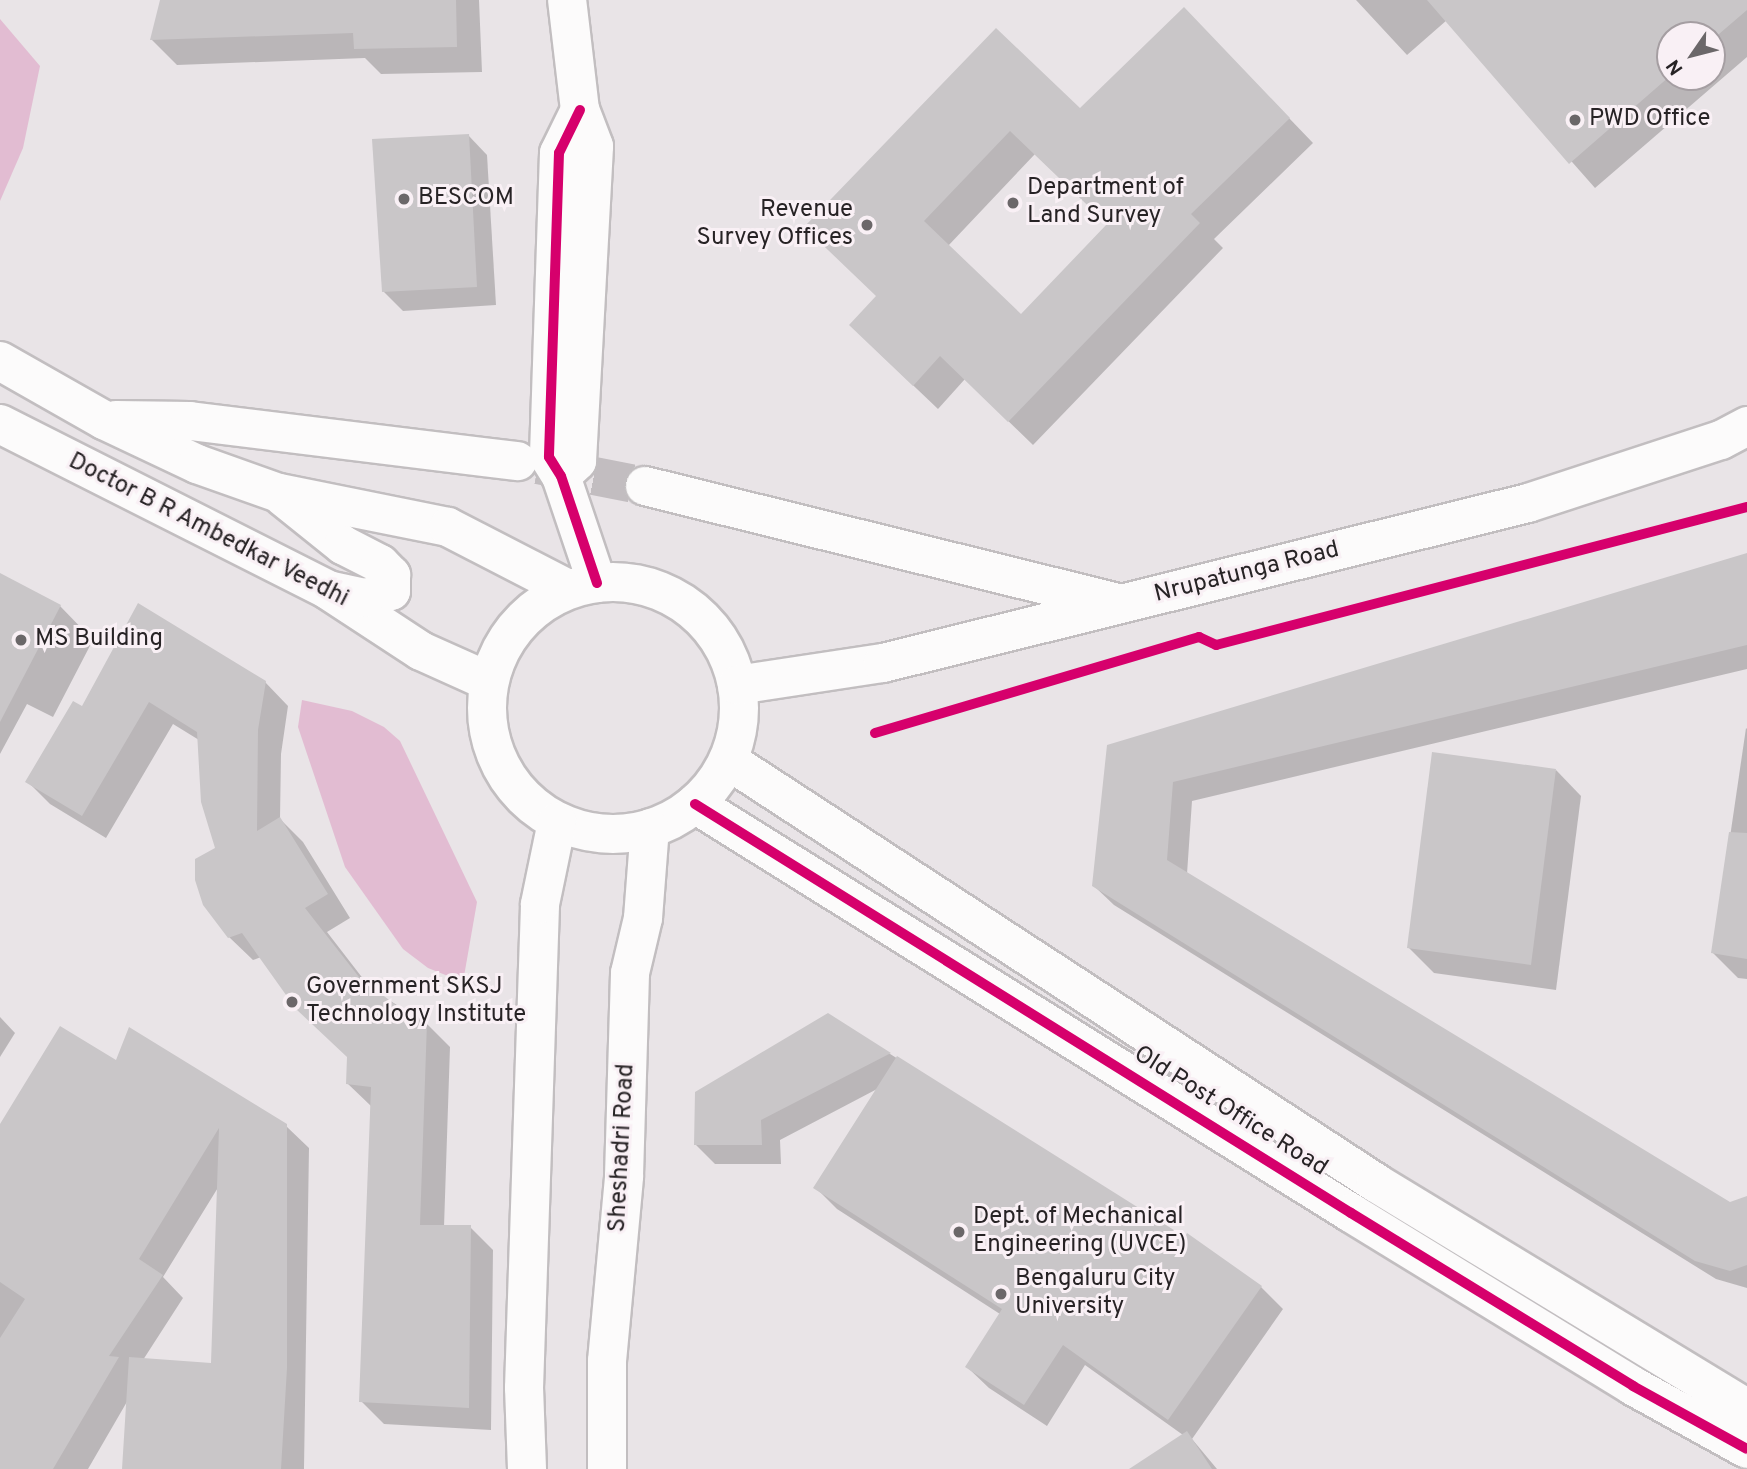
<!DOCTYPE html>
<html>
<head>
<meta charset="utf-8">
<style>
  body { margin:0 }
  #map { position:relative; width:1747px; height:1469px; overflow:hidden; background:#e9e4e7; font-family:Overpass,sans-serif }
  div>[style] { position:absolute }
  .forest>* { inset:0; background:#e2bcd2 }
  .shadow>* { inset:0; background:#0003 }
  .building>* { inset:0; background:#c9c6c8 }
  .primary-tunnel>* { height:38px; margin-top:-19px; transform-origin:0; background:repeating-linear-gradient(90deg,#c2bdc0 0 38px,transparent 0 57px) }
  .roads { filter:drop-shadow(2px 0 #c2bec0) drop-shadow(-2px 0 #c2bec0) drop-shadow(0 2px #c2bec0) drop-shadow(0 -2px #c2bec0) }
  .minor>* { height:38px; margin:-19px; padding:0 19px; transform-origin:19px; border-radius:19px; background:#fcfbfb }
  .tertiary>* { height:38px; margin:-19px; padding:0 19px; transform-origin:19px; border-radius:19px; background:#fcfbfb }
  .primary>* { height:38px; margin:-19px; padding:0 19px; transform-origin:19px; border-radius:19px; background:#fcfbfb }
  .primary>.ring { margin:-19px; padding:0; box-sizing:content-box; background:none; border:38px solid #fcfbfb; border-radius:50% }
  .cycleway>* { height:10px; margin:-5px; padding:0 5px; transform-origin:5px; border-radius:5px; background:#d6006c }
  .dots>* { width:19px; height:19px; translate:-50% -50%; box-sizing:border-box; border:4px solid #f9f0f5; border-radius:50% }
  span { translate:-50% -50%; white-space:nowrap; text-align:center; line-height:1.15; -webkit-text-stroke:6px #f9f0f5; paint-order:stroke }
  .poi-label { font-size:24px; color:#272325 }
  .left { translate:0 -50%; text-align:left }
  .right { translate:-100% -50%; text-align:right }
  .street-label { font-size:24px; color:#272325 }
  .north { position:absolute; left:1656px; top:21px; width:70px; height:70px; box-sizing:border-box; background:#f9f0f5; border:2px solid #a59ea2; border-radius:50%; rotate:235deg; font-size:19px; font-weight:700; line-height:28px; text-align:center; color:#272325 }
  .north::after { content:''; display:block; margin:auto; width:24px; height:32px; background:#6b6769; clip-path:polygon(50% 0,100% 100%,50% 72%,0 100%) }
</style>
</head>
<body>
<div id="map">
  <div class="forest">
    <div style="clip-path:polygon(0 19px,40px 66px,23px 148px,0 201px)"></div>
    <div style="clip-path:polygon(302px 700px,352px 711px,384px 727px,400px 741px,477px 902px,463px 982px,428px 968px,403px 949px,345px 867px,298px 727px)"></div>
  </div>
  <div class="shadow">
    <div style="clip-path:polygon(162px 0,479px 0,482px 72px,381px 74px,365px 58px,177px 65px,152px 40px)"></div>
    <div style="clip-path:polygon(evenodd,1356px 0,1747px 0,1747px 57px,1595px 188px,1447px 20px,1407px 55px,1356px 0,1670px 35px,1712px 35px,1712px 77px,1670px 77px,1670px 35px)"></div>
    <div style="clip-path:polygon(evenodd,996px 30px,1080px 110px,1208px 34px,1313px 143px,1214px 239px,1223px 248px,1033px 445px,965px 379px,938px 409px,875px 349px,878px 296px,996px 30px,1035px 154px,1108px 224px,1021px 316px,948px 246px,1035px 154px)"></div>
    <div style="clip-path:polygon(468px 135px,487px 155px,496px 305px,403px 311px,383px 291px)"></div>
    <div style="clip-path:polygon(1747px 554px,1747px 669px,1192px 801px,1187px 874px,1730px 1204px,1747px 1198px,1747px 1288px,1716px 1279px,1114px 905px,1094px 886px,1108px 746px)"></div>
    <div style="clip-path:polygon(0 575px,60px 606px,93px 640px,53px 717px,27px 704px,0 754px)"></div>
    <div style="clip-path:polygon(265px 682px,288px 706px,281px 754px,280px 819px,303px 842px,350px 918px,327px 932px,371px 989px,426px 1023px,450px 1047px,444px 1227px,470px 1227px,493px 1250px,491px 1430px,384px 1424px,361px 1401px,371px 1106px,347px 1083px,349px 1058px,261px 957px,253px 960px,229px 937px,199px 740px,173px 724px,106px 838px,50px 804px,27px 781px,83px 708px)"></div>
    <div style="clip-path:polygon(1746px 728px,1747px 729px,1747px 979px,1738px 978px,1713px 953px)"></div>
    <div style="clip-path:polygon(1556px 770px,1581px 796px,1556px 990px,1434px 973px,1409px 948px)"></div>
    <div style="clip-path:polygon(828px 1015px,1261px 1287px,1283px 1309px,1192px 1439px,1217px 1469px,1132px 1469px,1183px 1435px,1085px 1365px,1047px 1426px,989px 1388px,967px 1367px,1000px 1314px,837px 1209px,815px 1187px,879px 1088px,780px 1140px,781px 1164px,715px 1164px,695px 1144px)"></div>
    <div style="clip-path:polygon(0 1017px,15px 1033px,0 1057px)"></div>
    <div style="clip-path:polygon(evenodd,117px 1063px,286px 1126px,309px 1148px,304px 1469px,124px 1469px,128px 1400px,88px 1469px,0 1469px,0 1128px,117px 1063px,219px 1186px,213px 1365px,143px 1360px,183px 1298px,163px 1277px,219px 1186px)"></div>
  </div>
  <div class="building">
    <div style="clip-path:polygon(160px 0,456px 0,457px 47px,354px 49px,353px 33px,150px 40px)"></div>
    <div style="clip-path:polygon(1427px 0,1747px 0,1747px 10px,1712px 40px,1712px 35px,1670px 35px,1670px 76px,1569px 164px)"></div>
    <div style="clip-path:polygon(evenodd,1184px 7px,1290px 118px,1191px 214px,1200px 223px,1008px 422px,940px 356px,913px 386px,849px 325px,876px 296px,804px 227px,996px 28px,1080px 108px,1184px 7px,1010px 131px,1107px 224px,1021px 314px,924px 221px,1010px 131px)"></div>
    <div style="clip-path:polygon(469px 134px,477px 287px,382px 292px,372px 139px)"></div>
    <div style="clip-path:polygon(1747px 553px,1747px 645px,1173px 782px,1167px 860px,1730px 1202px,1747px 1196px,1747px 1265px,1730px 1271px,1695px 1261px,1092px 886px,1107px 745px)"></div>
    <div style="clip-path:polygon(0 573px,61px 605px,0 722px)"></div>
    <div style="clip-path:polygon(138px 603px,266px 681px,258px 730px,257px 831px,280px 817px,328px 894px,305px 908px,359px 977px,397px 1006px,427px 1022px,420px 1225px,471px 1225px,469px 1408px,359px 1402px,371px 1087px,346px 1084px,347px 1057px,296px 1009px,242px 933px,228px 938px,203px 905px,195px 880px,195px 859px,215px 848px,201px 802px,197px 732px,149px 702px,82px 816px,25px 782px,73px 701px,82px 706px)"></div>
    <div style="clip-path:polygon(1432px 752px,1556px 769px,1531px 965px,1407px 948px)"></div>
    <div style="clip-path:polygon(1729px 832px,1747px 833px,1747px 959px,1711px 953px)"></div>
    <div style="clip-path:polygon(828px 1013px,891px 1053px,761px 1120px,762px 1145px,694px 1145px,695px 1092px)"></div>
    <div style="clip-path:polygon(60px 1026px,116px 1060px,129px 1027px,287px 1124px,287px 1368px,281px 1469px,122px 1469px,129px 1357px,211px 1363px,219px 1128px,139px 1259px,163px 1275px,109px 1356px,119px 1357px,53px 1469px,0 1469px,0 1338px,25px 1299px,0 1282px,0 1124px)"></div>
    <div style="clip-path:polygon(897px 1056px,1185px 1237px,1187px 1233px,1262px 1286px,1168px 1420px,1063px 1345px,1024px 1405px,965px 1367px,1002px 1309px,813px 1188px)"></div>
    <div style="clip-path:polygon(1187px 1431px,1212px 1469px,1129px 1469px)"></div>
  </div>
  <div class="primary-tunnel">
    <div style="left:538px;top:465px;width:109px;rotate:11.1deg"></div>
  </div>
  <div class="roads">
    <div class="minor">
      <div style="left:580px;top:110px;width:48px;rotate:116deg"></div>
      <div style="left:559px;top:153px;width:304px;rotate:91.9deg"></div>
      <div style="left:549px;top:457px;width:22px;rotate:58deg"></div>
      <div style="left:561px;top:476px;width:113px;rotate:71.4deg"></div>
      <div style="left:561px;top:476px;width:22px;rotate:-43deg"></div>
      <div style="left:577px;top:461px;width:315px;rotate:-86.9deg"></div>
      <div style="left:594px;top:146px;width:39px;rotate:-111deg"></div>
      <div style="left:580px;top:110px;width:111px;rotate:-96.7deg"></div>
    </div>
    <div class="tertiary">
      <div style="left:729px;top:761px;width:772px;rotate:33.11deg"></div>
      <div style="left:1376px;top:1183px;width:434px;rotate:31.3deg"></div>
      <div style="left:695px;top:804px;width:773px;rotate:31.94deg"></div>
      <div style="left:1351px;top:1213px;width:331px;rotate:31.5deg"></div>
      <div style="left:1633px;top:1386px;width:130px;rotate:28.9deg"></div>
    </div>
    <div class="primary">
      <div style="left:0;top:361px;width:120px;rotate:29.6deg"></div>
      <div style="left:104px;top:420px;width:103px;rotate:25.3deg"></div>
      <div style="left:197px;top:464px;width:87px;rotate:19.5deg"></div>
      <div style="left:279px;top:493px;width:172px;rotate:11.4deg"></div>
      <div style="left:448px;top:527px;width:135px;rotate:27.3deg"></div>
      <div style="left:116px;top:420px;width:74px;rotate:0.8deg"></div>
      <div style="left:190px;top:421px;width:330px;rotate:7deg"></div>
      <div style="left:0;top:424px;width:368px;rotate:26.8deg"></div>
      <div style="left:328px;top:590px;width:111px;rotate:33.3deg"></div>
      <div style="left:421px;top:651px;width:73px;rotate:24.1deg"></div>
      <div style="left:645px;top:486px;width:488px;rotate:13.9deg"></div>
      <div style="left:283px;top:497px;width:77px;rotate:38.7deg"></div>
      <div style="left:343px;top:545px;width:42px;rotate:27.2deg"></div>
      <div style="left:380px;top:564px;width:16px;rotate:45deg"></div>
      <div style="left:391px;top:575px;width:16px;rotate:90deg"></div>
      <div style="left:391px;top:591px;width:27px;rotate:165deg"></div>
      <div style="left:365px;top:598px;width:33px;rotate:-168deg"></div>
      <div class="ring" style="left:487px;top:582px;width:214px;height:214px"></div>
      <div style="left:737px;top:685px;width:148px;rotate:-8.6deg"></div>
      <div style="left:883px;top:663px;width:665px;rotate:-13.93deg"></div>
      <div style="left:1528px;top:503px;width:203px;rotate:-18.1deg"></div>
      <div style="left:1721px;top:440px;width:30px;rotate:-28deg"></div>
      <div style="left:527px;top:1469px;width:81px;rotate:-92.1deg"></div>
      <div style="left:524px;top:1388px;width:484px;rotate:-88.1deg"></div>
      <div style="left:540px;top:904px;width:84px;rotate:-78.3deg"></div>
      <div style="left:607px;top:1469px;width:108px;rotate:-90deg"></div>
      <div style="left:607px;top:1361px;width:186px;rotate:-84.7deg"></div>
      <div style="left:624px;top:1176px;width:203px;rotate:-88.3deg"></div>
      <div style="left:630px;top:973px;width:57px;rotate:-76.7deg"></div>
      <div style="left:643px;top:918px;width:90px;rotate:-85.6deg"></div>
    </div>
  </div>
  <div class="cycleway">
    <div style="left:580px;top:110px;width:48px;rotate:116deg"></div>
    <div style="left:559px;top:153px;width:304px;rotate:91.9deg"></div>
    <div style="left:549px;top:457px;width:22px;rotate:58deg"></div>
    <div style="left:561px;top:476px;width:113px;rotate:71.4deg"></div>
    <div style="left:875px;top:733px;width:338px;rotate:-16.5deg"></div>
    <div style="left:1199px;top:637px;width:19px;rotate:25deg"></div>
    <div style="left:1216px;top:645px;width:549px;rotate:-14.57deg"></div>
    <div style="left:695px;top:804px;width:773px;rotate:31.94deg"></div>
    <div style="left:1351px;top:1213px;width:331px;rotate:31.5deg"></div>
    <div style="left:1633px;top:1386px;width:130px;rotate:28.9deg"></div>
  </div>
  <div class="dots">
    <div style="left:1575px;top:120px;background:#6b6769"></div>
    <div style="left:404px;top:199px;background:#6b6769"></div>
    <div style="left:1013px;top:203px;background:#6b6769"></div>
    <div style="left:867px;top:225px;background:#6b6769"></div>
    <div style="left:21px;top:640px;background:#6b6769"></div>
    <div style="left:292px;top:1002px;background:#6b6769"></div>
    <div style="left:959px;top:1232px;background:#6b6769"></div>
    <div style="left:1001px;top:1294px;background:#6b6769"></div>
  </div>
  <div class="poi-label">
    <span class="left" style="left:1589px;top:120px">PWD Office</span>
    <span class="left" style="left:1027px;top:203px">Department of<br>Land Survey</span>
    <span class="left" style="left:418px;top:199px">BESCOM</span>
    <span class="right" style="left:853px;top:225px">Revenue<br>Survey Offices</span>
    <span class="left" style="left:35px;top:640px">MS Building</span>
    <span class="left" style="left:306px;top:1002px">Government SKSJ<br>Technology Institute</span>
    <span class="left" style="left:973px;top:1232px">Dept. of Mechanical<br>Engineering (UVCE)</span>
    <span class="left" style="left:1015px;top:1294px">Bengaluru City<br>University</span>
  </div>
  <div class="street-label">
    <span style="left:208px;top:531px;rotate:27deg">Doctor B R Ambedkar Veedhi</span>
    <span style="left:1247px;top:573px;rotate:-14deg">Nrupatunga Road</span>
    <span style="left:1230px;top:1112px;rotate:32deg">Old Post Office Road</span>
    <span style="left:623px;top:1148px;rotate:-87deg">Sheshadri Road</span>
  </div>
  <div class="north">N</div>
</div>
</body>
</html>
